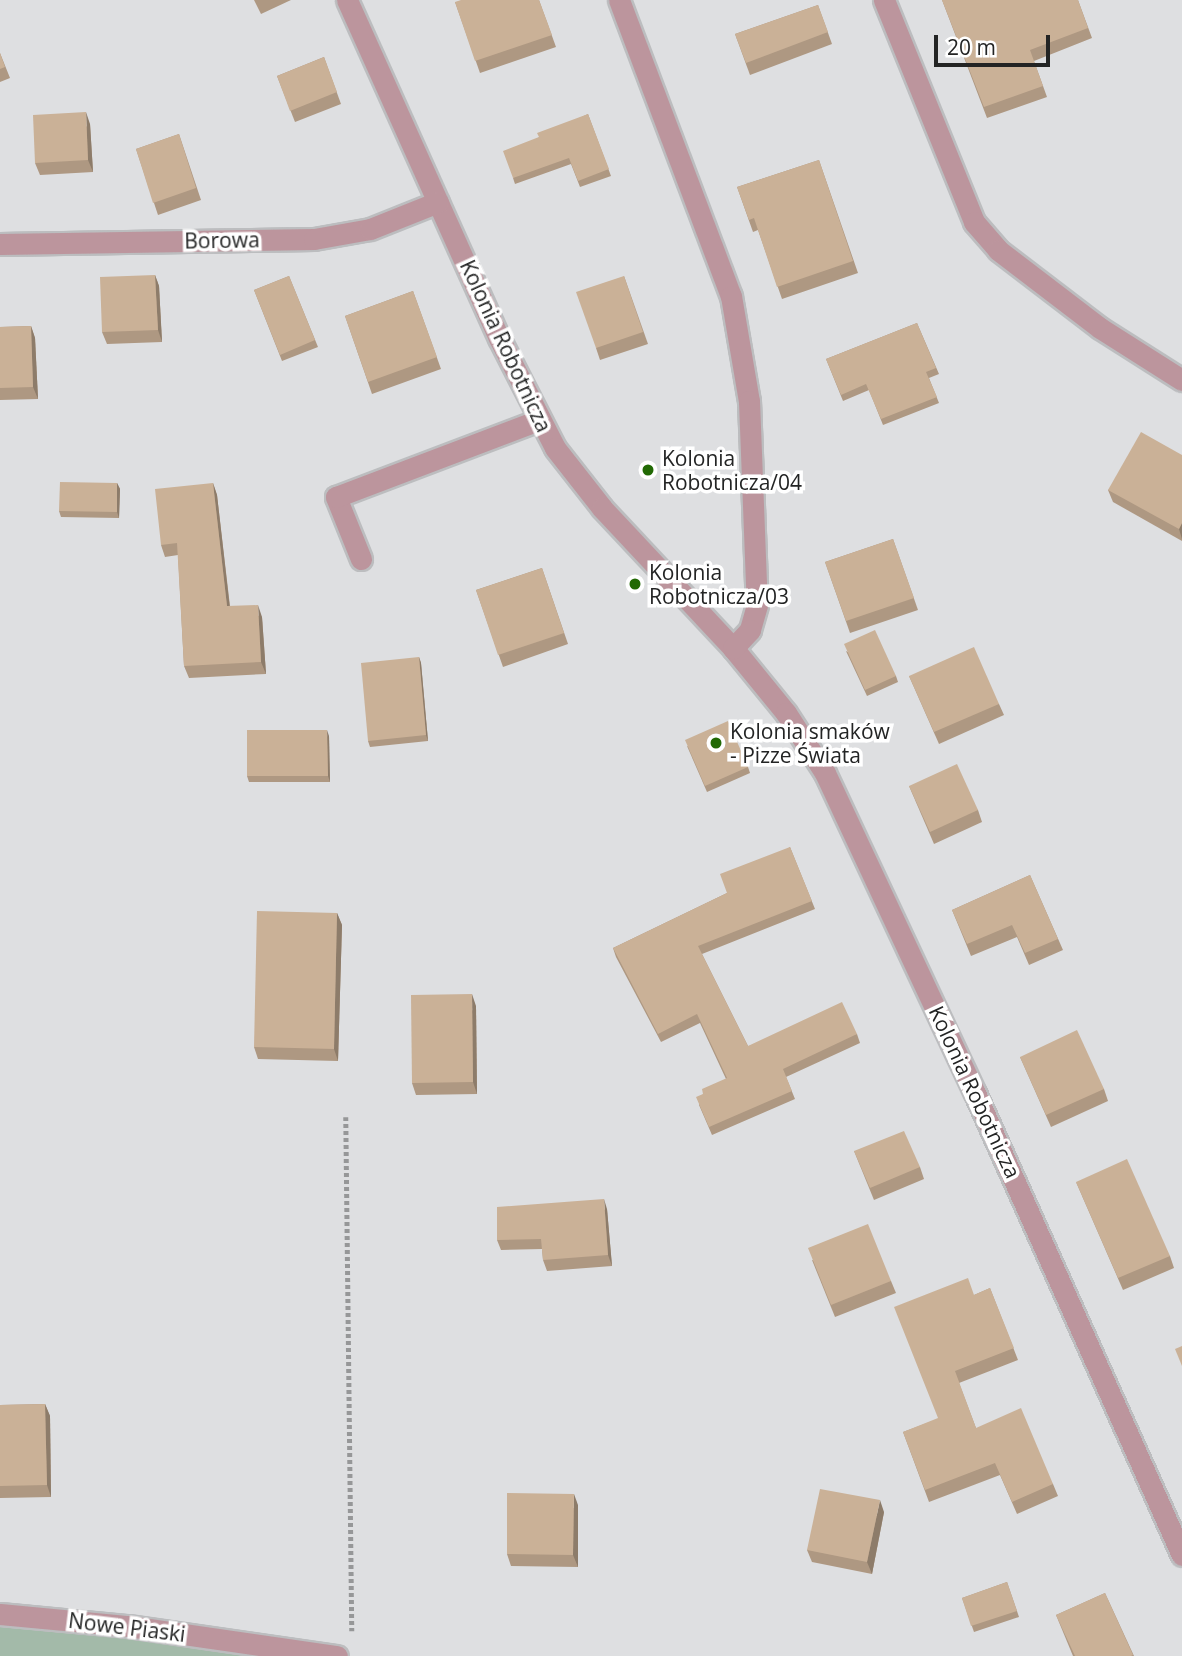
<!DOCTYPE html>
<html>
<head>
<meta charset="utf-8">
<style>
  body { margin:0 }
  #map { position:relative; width:1182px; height:1656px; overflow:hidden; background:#dedfe1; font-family:"Open Sans",sans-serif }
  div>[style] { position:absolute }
  .green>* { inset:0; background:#a3baa9 }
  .path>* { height:4.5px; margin-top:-2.25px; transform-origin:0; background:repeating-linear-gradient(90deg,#969798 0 3.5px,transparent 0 7px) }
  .roads { filter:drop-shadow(2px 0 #bcbdbf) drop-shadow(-2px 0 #bcbdbf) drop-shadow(0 2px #bcbdbf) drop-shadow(0 -2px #bcbdbf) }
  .minor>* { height:21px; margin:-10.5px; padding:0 10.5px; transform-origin:10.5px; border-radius:10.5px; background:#bc959d }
  .wall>* { inset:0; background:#ae9882 }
  .shaded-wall>* { inset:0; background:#8d7c6a }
  .building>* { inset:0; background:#cab197 }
  .dots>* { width:19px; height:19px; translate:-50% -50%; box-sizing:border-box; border:4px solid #fff; border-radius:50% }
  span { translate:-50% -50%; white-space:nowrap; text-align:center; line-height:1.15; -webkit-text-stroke:7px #fff; paint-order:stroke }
  .street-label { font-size:21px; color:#232424 }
  .poi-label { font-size:21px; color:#232424 }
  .left { translate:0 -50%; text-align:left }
  .scale { position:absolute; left:934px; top:35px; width:116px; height:32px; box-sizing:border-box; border:4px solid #232424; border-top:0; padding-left:9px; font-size:21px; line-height:24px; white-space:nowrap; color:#232424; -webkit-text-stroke:5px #fff; paint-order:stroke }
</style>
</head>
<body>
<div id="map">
  <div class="green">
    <div style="clip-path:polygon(0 1614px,337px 1656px,0 1656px)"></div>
  </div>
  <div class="path">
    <div style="left:346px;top:1117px;width:514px;rotate:89.33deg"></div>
  </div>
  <div class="roads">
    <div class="minor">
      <div style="left:347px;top:0;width:371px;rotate:65.8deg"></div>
      <div style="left:499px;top:338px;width:123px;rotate:63deg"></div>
      <div style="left:555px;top:448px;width:76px;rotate:51.9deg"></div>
      <div style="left:602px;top:508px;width:192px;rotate:46.9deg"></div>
      <div style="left:733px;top:648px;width:84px;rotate:50.8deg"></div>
      <div style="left:786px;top:713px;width:72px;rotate:57deg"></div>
      <div style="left:825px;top:773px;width:353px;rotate:64.9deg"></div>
      <div style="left:975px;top:1093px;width:506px;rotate:65.87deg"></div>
      <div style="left:619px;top:0;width:316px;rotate:69.3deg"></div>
      <div style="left:731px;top:296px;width:107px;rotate:80.3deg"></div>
      <div style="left:749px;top:401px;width:204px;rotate:87.8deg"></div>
      <div style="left:757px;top:605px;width:26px;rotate:106deg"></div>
      <div style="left:750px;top:630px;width:25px;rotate:133deg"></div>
      <div style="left:884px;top:0;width:240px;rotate:67.9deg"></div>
      <div style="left:974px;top:222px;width:37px;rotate:49deg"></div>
      <div style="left:998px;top:250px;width:128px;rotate:37.4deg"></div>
      <div style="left:1100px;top:328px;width:97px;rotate:32.4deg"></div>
      <div style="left:0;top:244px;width:314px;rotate:-0.9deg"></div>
      <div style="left:314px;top:239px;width:57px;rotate:-10.1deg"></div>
      <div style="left:370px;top:229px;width:73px;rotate:-21.7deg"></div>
      <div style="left:361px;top:559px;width:67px;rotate:-112deg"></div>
      <div style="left:336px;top:497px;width:217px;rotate:-20.8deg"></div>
      <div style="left:0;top:1614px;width:129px;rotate:5.4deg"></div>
      <div style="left:128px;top:1626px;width:211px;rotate:8.2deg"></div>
    </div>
  </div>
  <div class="wall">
    <div style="clip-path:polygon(254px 0,291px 0,261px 14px)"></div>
    <div style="clip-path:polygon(539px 0,556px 47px,480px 73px,455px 2px)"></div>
    <div style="clip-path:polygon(942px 0,1078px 0,1092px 38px,1034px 61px,1047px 97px,987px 118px)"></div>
    <div style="clip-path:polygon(818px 5px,832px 44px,750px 75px,735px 34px)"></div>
    <div style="clip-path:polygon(0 53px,10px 78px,0 82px)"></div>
    <div style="clip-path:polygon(324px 57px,341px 104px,295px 122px,277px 76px)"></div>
    <div style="clip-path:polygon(588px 114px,611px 176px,580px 187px,571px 164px,515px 184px,513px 178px,539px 137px)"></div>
    <div style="clip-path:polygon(90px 124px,93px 172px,40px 175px,35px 163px)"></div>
    <div style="clip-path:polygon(179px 134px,201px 200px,158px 215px,136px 149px)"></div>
    <div style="clip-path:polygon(819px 160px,858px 273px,782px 299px,758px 230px,753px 232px,737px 187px)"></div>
    <div style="clip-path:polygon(155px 275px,159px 286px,162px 342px,107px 344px,102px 332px)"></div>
    <div style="clip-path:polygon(289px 276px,318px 347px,282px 361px,254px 290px)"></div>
    <div style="clip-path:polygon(624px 276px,648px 344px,600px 360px,596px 348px)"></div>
    <div style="clip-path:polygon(413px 291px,441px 369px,372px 394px,345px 316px)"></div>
    <div style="clip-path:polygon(917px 323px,939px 374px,929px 378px,939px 403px,883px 425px,869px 390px,843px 401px,826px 359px)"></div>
    <div style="clip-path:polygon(31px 326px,35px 338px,38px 399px,0 400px,0 327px)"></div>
    <div style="clip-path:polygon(1182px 455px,1182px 541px,1113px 502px,1108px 490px)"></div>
    <div style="clip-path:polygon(117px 483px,120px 489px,119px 518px,61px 517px,59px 511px)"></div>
    <div style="clip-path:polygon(213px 483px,217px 495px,230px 606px,262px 617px,266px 674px,189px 678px,184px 666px,178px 555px,165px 557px,161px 545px)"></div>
    <div style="clip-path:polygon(893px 539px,918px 610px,850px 633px,825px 562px)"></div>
    <div style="clip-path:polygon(542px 568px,568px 644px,503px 667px,476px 590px)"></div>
    <div style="clip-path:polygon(846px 651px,896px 676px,898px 682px,867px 696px)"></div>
    <div style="clip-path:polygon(419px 657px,421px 663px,428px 741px,370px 747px,368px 741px)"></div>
    <div style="clip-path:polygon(909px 676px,999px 704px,1004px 715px,939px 744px)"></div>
    <div style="clip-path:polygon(329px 736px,330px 782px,249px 782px,247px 776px)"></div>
    <div style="clip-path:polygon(687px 746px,748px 767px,750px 773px,707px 792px)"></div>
    <div style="clip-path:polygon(909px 786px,978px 810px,982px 822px,934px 844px)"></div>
    <div style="clip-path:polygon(790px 847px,815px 909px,702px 954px,748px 1046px,857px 1034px,860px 1043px,786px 1077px,795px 1099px,712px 1135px,699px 1105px,703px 1094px,726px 1079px,700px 1023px,661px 1042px,616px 957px,613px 948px,727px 893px)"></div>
    <div style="clip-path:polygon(1030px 875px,1063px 950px,1029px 965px,1017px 937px,971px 956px,952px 910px)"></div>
    <div style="clip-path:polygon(337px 913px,342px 925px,338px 1061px,258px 1059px,254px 1047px)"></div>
    <div style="clip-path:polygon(476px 1006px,477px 1094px,416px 1095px,412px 1083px)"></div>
    <div style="clip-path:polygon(1020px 1057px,1104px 1089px,1108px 1101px,1051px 1127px)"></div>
    <div style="clip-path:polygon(854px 1151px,920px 1167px,924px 1179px,874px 1200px)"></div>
    <div style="clip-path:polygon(1076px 1182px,1170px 1256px,1174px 1268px,1123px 1290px)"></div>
    <div style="clip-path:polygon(607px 1209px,612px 1266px,547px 1271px,543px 1260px,542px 1249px,501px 1250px,497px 1240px)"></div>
    <div style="clip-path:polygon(812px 1260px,891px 1281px,896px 1293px,835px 1317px)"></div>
    <div style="clip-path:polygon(990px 1288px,1018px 1360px,959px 1383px,976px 1428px,1053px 1484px,1058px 1496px,1017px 1514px,1000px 1475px,929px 1502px,903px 1432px,938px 1419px,974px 1295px)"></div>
    <div style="clip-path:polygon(45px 1404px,50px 1416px,51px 1497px,0 1498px,0 1405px)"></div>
    <div style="clip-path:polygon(578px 1505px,578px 1567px,511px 1566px,507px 1554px)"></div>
    <div style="clip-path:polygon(884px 1512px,872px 1574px,812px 1562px,807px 1550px)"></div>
    <div style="clip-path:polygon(1007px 1582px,1019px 1617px,974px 1632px,962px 1598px)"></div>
    <div style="clip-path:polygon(1105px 1593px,1134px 1656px,1073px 1656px,1056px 1615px)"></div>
  </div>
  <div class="shaded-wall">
    <div style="clip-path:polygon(86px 112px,90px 124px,93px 172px,88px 160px)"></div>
    <div style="clip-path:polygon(155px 275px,159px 286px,162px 342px,158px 330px)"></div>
    <div style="clip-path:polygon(31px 326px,35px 338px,38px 399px,33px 387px)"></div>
    <div style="clip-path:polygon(117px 483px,120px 489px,119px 518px,117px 512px)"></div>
    <div style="clip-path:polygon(213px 483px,217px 495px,231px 618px,227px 606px)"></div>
    <div style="clip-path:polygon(1182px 523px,1182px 539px,1179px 529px)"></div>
    <div style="clip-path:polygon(258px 605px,262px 617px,266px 674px,261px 662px)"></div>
    <div style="clip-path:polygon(419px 657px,421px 663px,428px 741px,426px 735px)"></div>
    <div style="clip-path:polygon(327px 730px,329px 736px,330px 782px,328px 776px)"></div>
    <div style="clip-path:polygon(337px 913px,342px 925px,338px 1061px,334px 1049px)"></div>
    <div style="clip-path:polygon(472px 994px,476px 1006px,477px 1094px,473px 1082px)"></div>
    <div style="clip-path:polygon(604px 1199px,607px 1209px,612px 1266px,608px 1255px)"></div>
    <div style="clip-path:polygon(45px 1404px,50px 1416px,51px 1497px,47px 1485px)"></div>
    <div style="clip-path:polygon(574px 1494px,578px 1505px,578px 1567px,573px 1555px)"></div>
    <div style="clip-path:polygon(880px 1500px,884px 1512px,872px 1574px,867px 1562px)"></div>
  </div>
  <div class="building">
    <div style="clip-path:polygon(461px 0,539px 0,552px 35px,475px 61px,455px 2px)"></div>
    <div style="clip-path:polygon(942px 0,1078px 0,1088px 28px,1030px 50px,1043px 86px,984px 107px)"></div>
    <div style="clip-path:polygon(818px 5px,828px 32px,746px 63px,735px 34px)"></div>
    <div style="clip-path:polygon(0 53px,5px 67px,0 69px)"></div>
    <div style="clip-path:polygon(324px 57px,337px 92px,290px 111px,277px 76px)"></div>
    <div style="clip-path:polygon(86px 112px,88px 160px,35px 163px,33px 115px)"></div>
    <div style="clip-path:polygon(588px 114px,609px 169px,578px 181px,569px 158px,513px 178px,503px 151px,539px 137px,537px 133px)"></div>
    <div style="clip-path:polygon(179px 134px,196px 188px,153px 203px,136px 149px)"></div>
    <div style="clip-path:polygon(819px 160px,853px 261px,777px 287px,754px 218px,749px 220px,737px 187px)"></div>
    <div style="clip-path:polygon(155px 275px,158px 330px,102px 332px,100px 277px)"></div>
    <div style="clip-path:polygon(289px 276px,315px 340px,280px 355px,254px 290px)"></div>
    <div style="clip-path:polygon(624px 276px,643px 332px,596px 348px,576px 292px)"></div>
    <div style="clip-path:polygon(413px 291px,437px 357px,368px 382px,345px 316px)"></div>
    <div style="clip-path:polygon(917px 323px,936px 368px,926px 372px,937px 397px,881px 419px,866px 384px,841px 395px,826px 359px)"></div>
    <div style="clip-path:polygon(31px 326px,33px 387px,0 388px,0 327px)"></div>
    <div style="clip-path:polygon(1141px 432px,1182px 455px,1182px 523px,1179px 529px,1108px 490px)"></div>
    <div style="clip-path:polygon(60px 482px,117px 483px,117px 512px,59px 511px)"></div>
    <div style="clip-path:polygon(213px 483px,227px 606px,258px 605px,261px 662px,184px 666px,177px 543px,161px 545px,155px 489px)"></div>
    <div style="clip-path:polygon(893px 539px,914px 598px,846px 621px,825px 562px)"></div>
    <div style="clip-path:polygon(542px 568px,564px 633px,498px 655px,476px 590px)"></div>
    <div style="clip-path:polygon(875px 630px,896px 676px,865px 690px,844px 644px)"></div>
    <div style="clip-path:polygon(974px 647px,999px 704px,934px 732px,909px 676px)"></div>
    <div style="clip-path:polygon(419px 657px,426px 735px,368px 741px,361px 663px)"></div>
    <div style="clip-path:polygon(728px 721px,748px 767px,705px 786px,685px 740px)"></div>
    <div style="clip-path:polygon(247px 730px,327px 730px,328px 776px,247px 776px)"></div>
    <div style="clip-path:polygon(957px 764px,978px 810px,930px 832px,909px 786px)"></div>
    <div style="clip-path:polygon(790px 847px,812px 901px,698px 946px,748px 1046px,842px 1002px,857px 1034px,783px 1069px,792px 1091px,709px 1127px,696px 1097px,703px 1094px,702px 1089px,727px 1078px,697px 1014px,658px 1034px,613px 948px,727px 893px,720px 874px)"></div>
    <div style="clip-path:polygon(1030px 875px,1058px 939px,1025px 953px,1012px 925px,967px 944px,952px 910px)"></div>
    <div style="clip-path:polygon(257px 911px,337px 913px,334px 1049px,254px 1047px)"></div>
    <div style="clip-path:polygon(472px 994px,473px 1082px,412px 1083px,411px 995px)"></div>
    <div style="clip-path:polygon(1077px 1030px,1104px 1089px,1046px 1115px,1020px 1057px)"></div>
    <div style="clip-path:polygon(904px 1131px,920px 1167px,870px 1188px,854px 1151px)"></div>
    <div style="clip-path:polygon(1127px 1159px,1170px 1256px,1118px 1278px,1076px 1182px)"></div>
    <div style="clip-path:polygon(604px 1199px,608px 1255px,543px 1260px,541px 1239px,497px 1240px,497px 1207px)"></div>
    <div style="clip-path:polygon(868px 1224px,891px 1281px,831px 1305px,808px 1248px)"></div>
    <div style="clip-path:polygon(968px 1278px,974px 1295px,990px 1288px,1014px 1348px,955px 1371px,976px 1428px,1021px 1408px,1053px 1484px,1012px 1502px,995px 1463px,925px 1490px,903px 1432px,938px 1418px,894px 1307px)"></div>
    <div style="clip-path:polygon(1182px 1346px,1182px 1366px,1175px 1349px)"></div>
    <div style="clip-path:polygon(45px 1404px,47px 1485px,0 1486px,0 1405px)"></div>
    <div style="clip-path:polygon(820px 1489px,880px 1500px,867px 1562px,807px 1550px)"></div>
    <div style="clip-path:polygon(507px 1493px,574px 1494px,573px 1555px,507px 1554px)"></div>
    <div style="clip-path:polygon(1007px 1582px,1017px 1611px,971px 1626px,962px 1598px)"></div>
    <div style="clip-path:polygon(1105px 1593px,1133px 1655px,1131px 1656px,1075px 1656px,1056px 1615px)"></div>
  </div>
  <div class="dots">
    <div style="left:648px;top:470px;background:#216904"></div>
    <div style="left:635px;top:584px;background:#216904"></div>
    <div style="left:716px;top:743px;background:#216904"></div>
  </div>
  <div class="street-label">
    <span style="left:222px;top:240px;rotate:-1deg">Borowa</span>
    <span style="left:506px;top:346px;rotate:65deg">Kolonia Robotnicza</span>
    <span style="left:975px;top:1092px;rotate:65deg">Kolonia Robotnicza</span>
    <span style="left:127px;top:1627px;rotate:7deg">Nowe Piaski</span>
  </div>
  <div class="poi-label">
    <span class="left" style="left:662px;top:470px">Kolonia<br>Robotnicza/04</span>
    <span class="left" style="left:649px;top:584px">Kolonia<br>Robotnicza/03</span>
    <span class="left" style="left:730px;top:743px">Kolonia smaków<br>- Pizze Świata</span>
  </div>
  <div class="scale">20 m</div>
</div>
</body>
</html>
